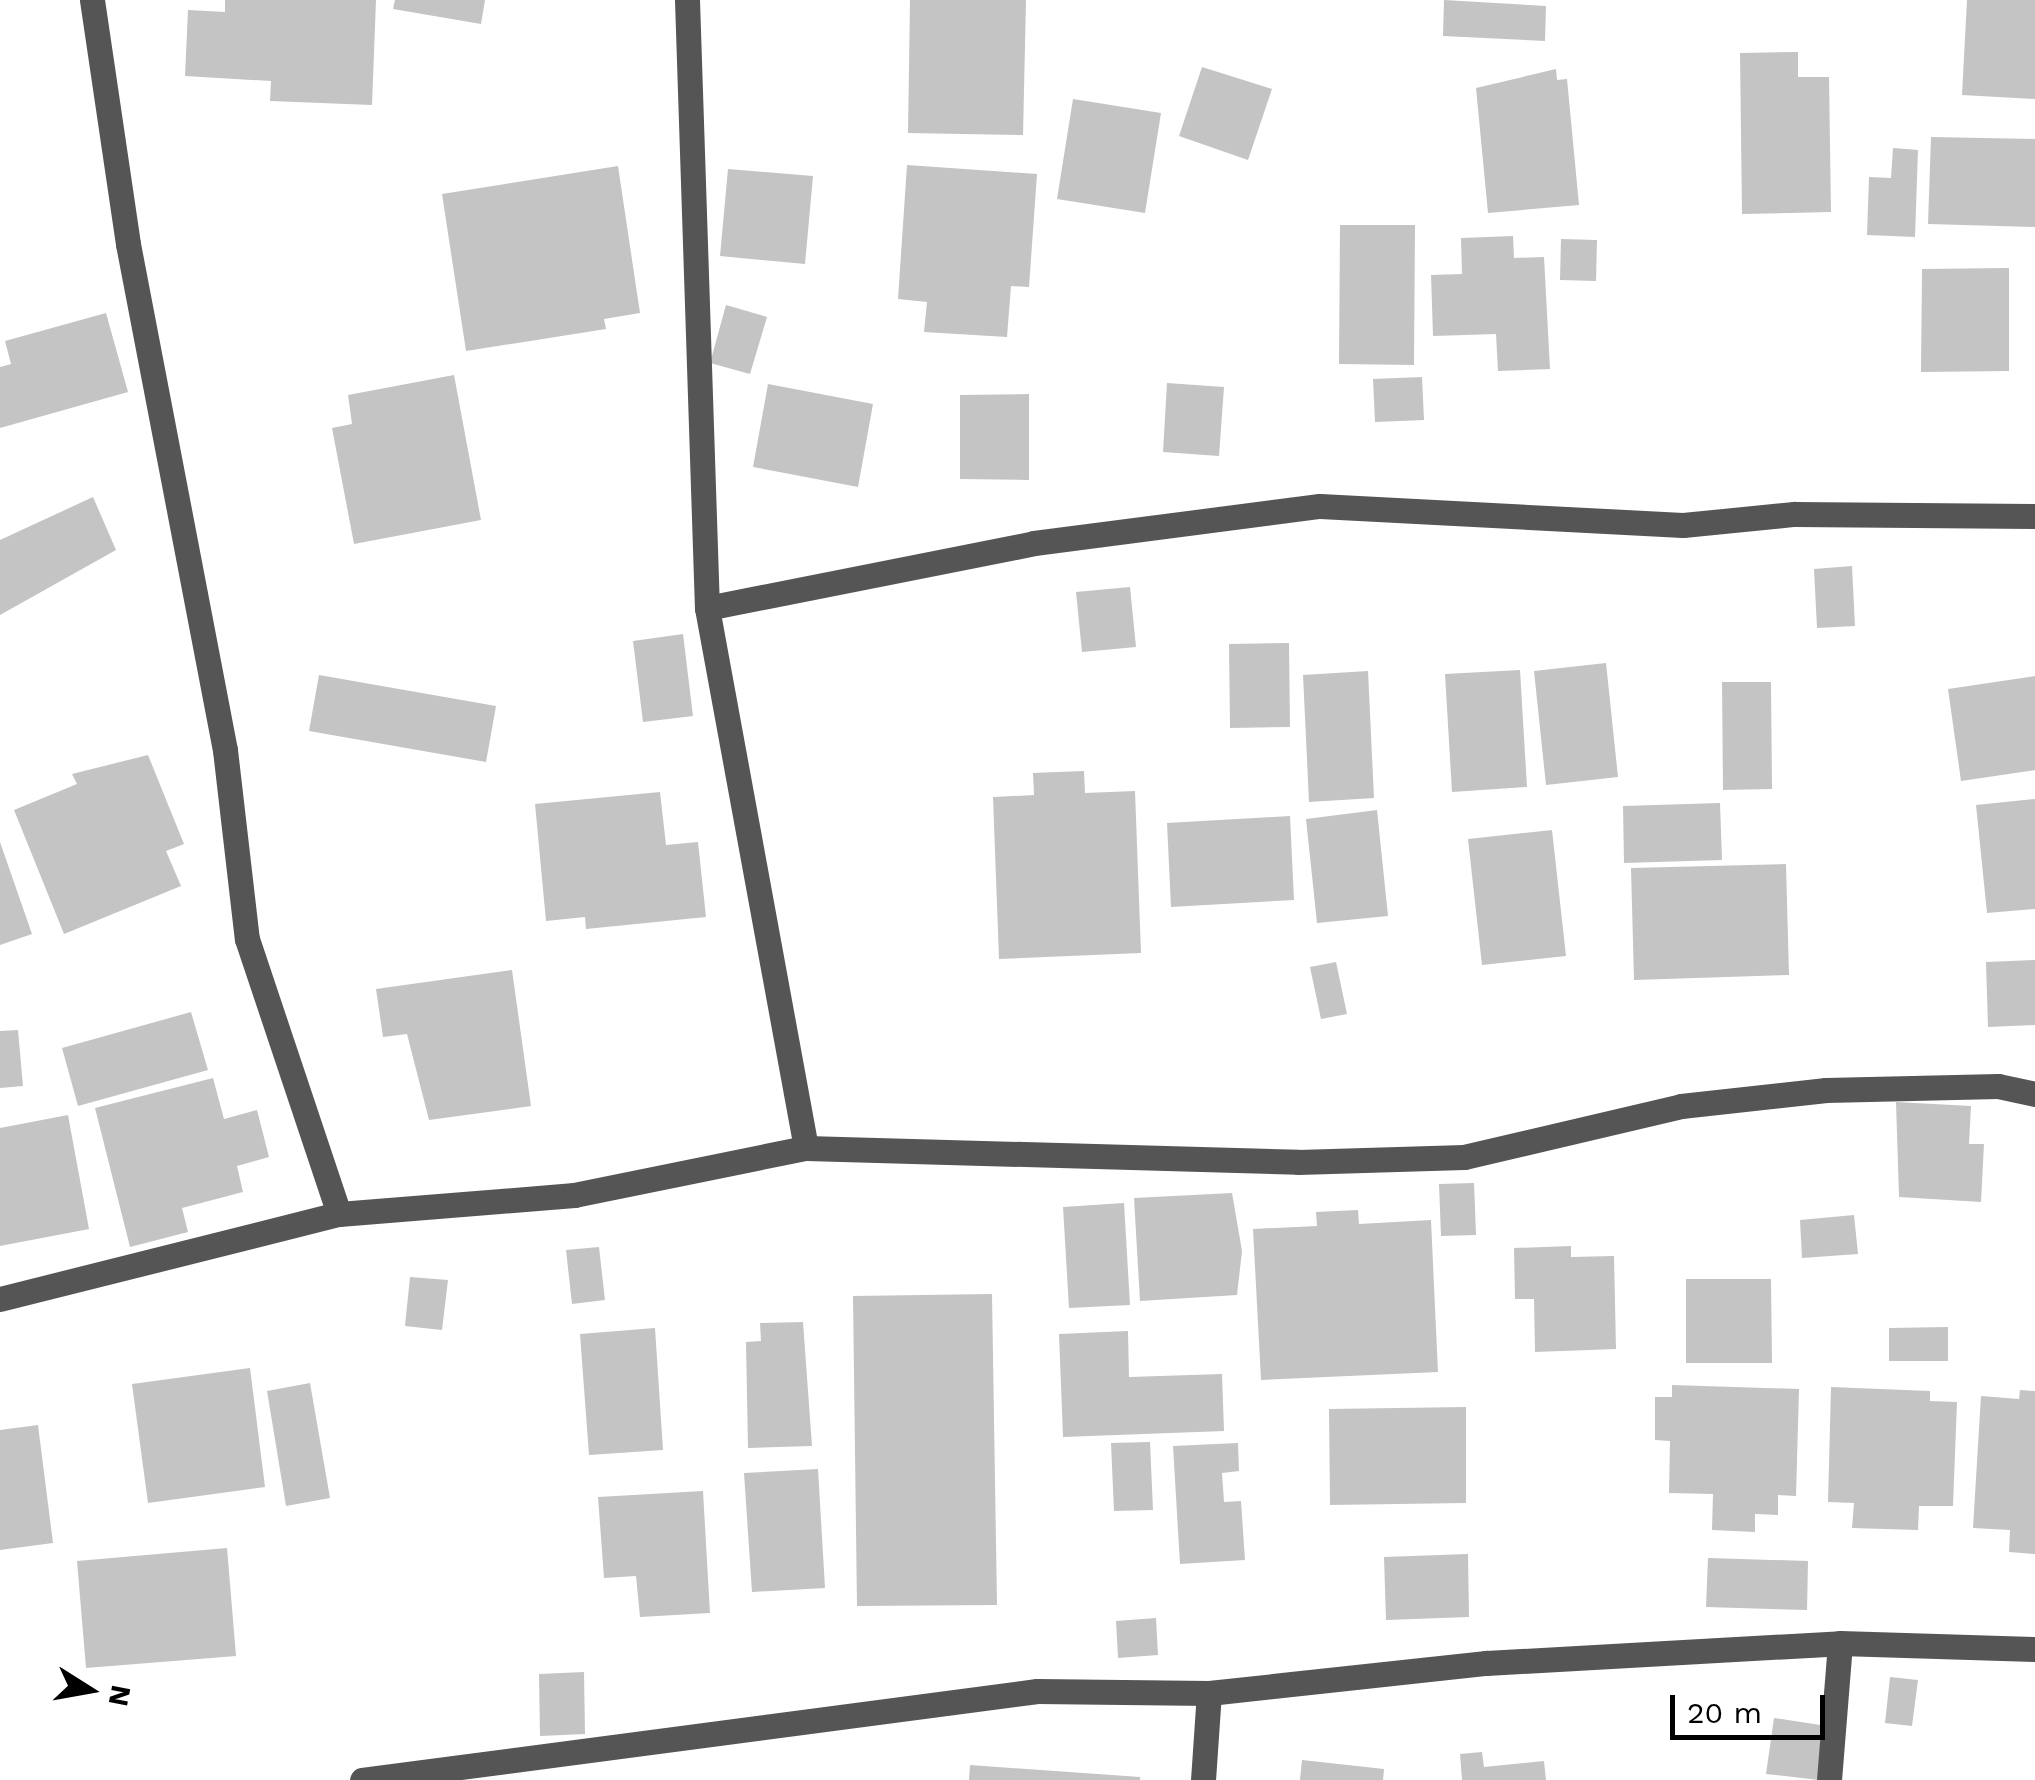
<!DOCTYPE html>
<html>
<head>
<meta charset="utf-8">
<style>
  body { margin:0 }
  #map { position:relative; width:2035px; height:1780px; overflow:hidden; background:#fff; font-family:"Work Sans",sans-serif }
  div>[style] { position:absolute }
  .building>* { inset:0; background:#c4c4c4 }
  .minor>* { height:25px; margin:-12.5px; padding:0 12.5px; transform-origin:12.5px; border-radius:12.5px; background:#555 }
  span { translate:-50% -50%; white-space:nowrap; text-align:center; line-height:1.15; -webkit-text-stroke:8px #fff; paint-order:stroke }
  .north { position:absolute; left:40px; top:1640px; width:100px; height:100px; -webkit-text-stroke:8px #fff; paint-order:stroke; rotate:101deg; font-size:28px; font-weight:700; line-height:40px; text-align:center; color:#000 }
  .north::after { content:''; display:block; margin:auto; width:35px; height:45px; background:#000; clip-path:polygon(50% 0,100% 100%,50% 72%,0 100%) }
  .scale { position:absolute; left:1670px; top:1695px; width:155px; height:45px; box-sizing:border-box; border:5px solid #000; border-top:0; padding-left:12px; font-size:30px; line-height:35px; white-space:nowrap; color:#000; -webkit-text-stroke:8px #fff; paint-order:stroke }
</style>
</head>
<body>
<div id="map">
  <div class="building">
    <div style="clip-path:polygon(225px 0,376px 0,372px 105px,270px 101px,271px 81px,185px 76px,188px 10px,225px 12px)"></div>
    <div style="clip-path:polygon(395px 0,485px 0,481px 24px,393px 9px)"></div>
    <div style="clip-path:polygon(910px 0,1026px 0,1023px 135px,908px 133px)"></div>
    <div style="clip-path:polygon(1444px 0,1546px 6px,1545px 41px,1443px 36px)"></div>
    <div style="clip-path:polygon(1967px 0,2035px 0,2035px 99px,1962px 95px)"></div>
    <div style="clip-path:polygon(1798px 52px,1798px 77px,1829px 77px,1831px 212px,1742px 214px,1740px 53px)"></div>
    <div style="clip-path:polygon(1202px 67px,1272px 89px,1248px 160px,1179px 136px)"></div>
    <div style="clip-path:polygon(1556px 69px,1557px 80px,1567px 79px,1579px 205px,1488px 213px,1476px 88px)"></div>
    <div style="clip-path:polygon(1073px 99px,1161px 113px,1145px 213px,1057px 199px)"></div>
    <div style="clip-path:polygon(1931px 137px,2035px 139px,2035px 227px,1928px 224px)"></div>
    <div style="clip-path:polygon(1893px 148px,1918px 150px,1915px 237px,1867px 235px,1869px 177px,1891px 178px)"></div>
    <div style="clip-path:polygon(907px 165px,1037px 174px,1029px 287px,1011px 286px,1007px 337px,924px 332px,927px 302px,898px 299px)"></div>
    <div style="clip-path:polygon(618px 166px,640px 313px,604px 319px,606px 329px,466px 351px,442px 194px)"></div>
    <div style="clip-path:polygon(728px 169px,813px 176px,805px 264px,720px 256px)"></div>
    <div style="clip-path:polygon(1340px 225px,1415px 225px,1414px 365px,1339px 364px)"></div>
    <div style="clip-path:polygon(1513px 236px,1514px 258px,1544px 257px,1550px 369px,1498px 371px,1496px 334px,1433px 336px,1431px 275px,1462px 274px,1461px 238px)"></div>
    <div style="clip-path:polygon(1561px 239px,1597px 240px,1596px 281px,1560px 280px)"></div>
    <div style="clip-path:polygon(2009px 268px,2009px 371px,1921px 372px,1922px 269px)"></div>
    <div style="clip-path:polygon(726px 305px,767px 317px,750px 374px,710px 363px)"></div>
    <div style="clip-path:polygon(106px 313px,128px 392px,0 428px,0 367px,11px 364px,5px 341px)"></div>
    <div style="clip-path:polygon(454px 375px,481px 520px,354px 544px,332px 428px,352px 424px,348px 395px)"></div>
    <div style="clip-path:polygon(1422px 377px,1424px 420px,1375px 422px,1373px 379px)"></div>
    <div style="clip-path:polygon(1167px 383px,1224px 387px,1219px 456px,1163px 452px)"></div>
    <div style="clip-path:polygon(768px 384px,873px 404px,858px 487px,753px 467px)"></div>
    <div style="clip-path:polygon(1029px 394px,1029px 480px,960px 479px,960px 395px)"></div>
    <div style="clip-path:polygon(93px 497px,116px 550px,0 615px,0 540px)"></div>
    <div style="clip-path:polygon(1852px 566px,1855px 626px,1817px 628px,1814px 569px)"></div>
    <div style="clip-path:polygon(1130px 587px,1136px 647px,1082px 652px,1076px 592px)"></div>
    <div style="clip-path:polygon(683px 634px,693px 716px,643px 722px,633px 641px)"></div>
    <div style="clip-path:polygon(1289px 643px,1290px 727px,1230px 728px,1229px 644px)"></div>
    <div style="clip-path:polygon(1606px 663px,1618px 777px,1546px 785px,1534px 671px)"></div>
    <div style="clip-path:polygon(1520px 670px,1527px 787px,1452px 792px,1445px 674px)"></div>
    <div style="clip-path:polygon(1368px 671px,1374px 798px,1309px 802px,1303px 675px)"></div>
    <div style="clip-path:polygon(319px 675px,496px 706px,486px 762px,309px 731px)"></div>
    <div style="clip-path:polygon(2035px 676px,2035px 770px,1961px 781px,1948px 689px)"></div>
    <div style="clip-path:polygon(1722px 682px,1771px 682px,1772px 789px,1723px 790px)"></div>
    <div style="clip-path:polygon(148px 755px,184px 844px,166px 851px,181px 886px,64px 934px,14px 810px,77px 784px,72px 774px)"></div>
    <div style="clip-path:polygon(1084px 771px,1085px 793px,1135px 791px,1141px 953px,999px 959px,993px 797px,1034px 795px,1033px 773px)"></div>
    <div style="clip-path:polygon(660px 792px,666px 845px,698px 842px,706px 917px,586px 929px,585px 917px,546px 921px,535px 804px)"></div>
    <div style="clip-path:polygon(2035px 799px,2035px 909px,1987px 913px,1976px 805px)"></div>
    <div style="clip-path:polygon(1720px 803px,1722px 860px,1624px 863px,1623px 806px)"></div>
    <div style="clip-path:polygon(1377px 810px,1388px 916px,1317px 923px,1306px 819px)"></div>
    <div style="clip-path:polygon(1290px 816px,1294px 900px,1171px 907px,1167px 823px)"></div>
    <div style="clip-path:polygon(1552px 830px,1566px 956px,1482px 965px,1468px 839px)"></div>
    <div style="clip-path:polygon(0 842px,32px 934px,0 945px)"></div>
    <div style="clip-path:polygon(1786px 864px,1789px 975px,1634px 980px,1631px 868px)"></div>
    <div style="clip-path:polygon(2035px 960px,2035px 1025px,1988px 1027px,1986px 962px)"></div>
    <div style="clip-path:polygon(1336px 962px,1347px 1014px,1321px 1019px,1310px 967px)"></div>
    <div style="clip-path:polygon(512px 970px,531px 1106px,429px 1120px,407px 1034px,383px 1037px,376px 989px)"></div>
    <div style="clip-path:polygon(191px 1012px,208px 1070px,78px 1106px,62px 1048px)"></div>
    <div style="clip-path:polygon(18px 1030px,23px 1086px,0 1088px,0 1031px)"></div>
    <div style="clip-path:polygon(213px 1078px,224px 1119px,257px 1110px,269px 1157px,237px 1166px,243px 1192px,182px 1208px,188px 1232px,130px 1247px,95px 1108px)"></div>
    <div style="clip-path:polygon(1896px 1102px,1971px 1106px,1969px 1144px,1984px 1144px,1981px 1202px,1899px 1197px)"></div>
    <div style="clip-path:polygon(68px 1115px,89px 1229px,0 1246px,0 1128px)"></div>
    <div style="clip-path:polygon(1474px 1183px,1476px 1235px,1441px 1236px,1439px 1184px)"></div>
    <div style="clip-path:polygon(1232px 1193px,1242px 1251px,1237px 1295px,1140px 1301px,1134px 1198px)"></div>
    <div style="clip-path:polygon(1124px 1203px,1130px 1305px,1069px 1308px,1063px 1207px)"></div>
    <div style="clip-path:polygon(1358px 1210px,1359px 1224px,1431px 1220px,1438px 1372px,1261px 1380px,1253px 1229px,1317px 1226px,1316px 1212px)"></div>
    <div style="clip-path:polygon(1854px 1215px,1858px 1254px,1802px 1258px,1800px 1220px)"></div>
    <div style="clip-path:polygon(1571px 1246px,1571px 1257px,1614px 1256px,1616px 1349px,1535px 1352px,1534px 1299px,1515px 1299px,1514px 1248px)"></div>
    <div style="clip-path:polygon(599px 1247px,605px 1300px,572px 1304px,566px 1250px)"></div>
    <div style="clip-path:polygon(410px 1277px,448px 1280px,442px 1330px,405px 1326px)"></div>
    <div style="clip-path:polygon(1686px 1279px,1771px 1279px,1772px 1363px,1686px 1363px)"></div>
    <div style="clip-path:polygon(992px 1294px,997px 1605px,857px 1606px,853px 1296px)"></div>
    <div style="clip-path:polygon(803px 1322px,812px 1446px,748px 1448px,746px 1342px,761px 1341px,760px 1323px)"></div>
    <div style="clip-path:polygon(1948px 1327px,1948px 1361px,1889px 1361px,1889px 1328px)"></div>
    <div style="clip-path:polygon(655px 1328px,663px 1450px,589px 1455px,580px 1334px)"></div>
    <div style="clip-path:polygon(1128px 1331px,1129px 1377px,1222px 1374px,1224px 1431px,1063px 1437px,1059px 1334px)"></div>
    <div style="clip-path:polygon(250px 1368px,265px 1487px,148px 1503px,132px 1384px)"></div>
    <div style="clip-path:polygon(310px 1383px,330px 1498px,286px 1506px,267px 1391px)"></div>
    <div style="clip-path:polygon(1672px 1385px,1799px 1389px,1796px 1496px,1778px 1495px,1778px 1515px,1755px 1514px,1755px 1532px,1712px 1530px,1713px 1494px,1669px 1493px,1670px 1441px,1655px 1440px,1655px 1397px,1672px 1397px)"></div>
    <div style="clip-path:polygon(1831px 1387px,1930px 1391px,1930px 1401px,1957px 1402px,1953px 1506px,1919px 1506px,1918px 1530px,1852px 1528px,1854px 1503px,1828px 1502px)"></div>
    <div style="clip-path:polygon(2020px 1390px,2035px 1391px,2035px 1554px,2009px 1552px,2010px 1530px,1973px 1528px,1981px 1396px,2019px 1399px)"></div>
    <div style="clip-path:polygon(1466px 1407px,1466px 1503px,1330px 1505px,1329px 1409px)"></div>
    <div style="clip-path:polygon(38px 1425px,53px 1543px,0 1550px,0 1430px)"></div>
    <div style="clip-path:polygon(1150px 1442px,1153px 1510px,1114px 1511px,1111px 1443px)"></div>
    <div style="clip-path:polygon(1238px 1443px,1239px 1471px,1222px 1473px,1224px 1502px,1241px 1501px,1245px 1560px,1180px 1564px,1173px 1446px)"></div>
    <div style="clip-path:polygon(818px 1469px,825px 1588px,752px 1592px,744px 1473px)"></div>
    <div style="clip-path:polygon(703px 1491px,710px 1613px,640px 1617px,636px 1576px,604px 1578px,598px 1497px)"></div>
    <div style="clip-path:polygon(227px 1548px,236px 1656px,86px 1668px,77px 1561px)"></div>
    <div style="clip-path:polygon(1468px 1554px,1469px 1617px,1386px 1620px,1384px 1557px)"></div>
    <div style="clip-path:polygon(1708px 1558px,1808px 1561px,1807px 1610px,1706px 1607px)"></div>
    <div style="clip-path:polygon(1156px 1618px,1158px 1655px,1118px 1658px,1116px 1621px)"></div>
    <div style="clip-path:polygon(584px 1672px,585px 1734px,540px 1736px,539px 1674px)"></div>
    <div style="clip-path:polygon(1890px 1677px,1918px 1680px,1912px 1726px,1885px 1723px)"></div>
    <div style="clip-path:polygon(1774px 1718px,1827px 1726px,1819px 1780px,1766px 1774px)"></div>
    <div style="clip-path:polygon(1482px 1752px,1484px 1767px,1544px 1761px,1546px 1780px,1462px 1780px,1460px 1754px)"></div>
    <div style="clip-path:polygon(1302px 1760px,1384px 1769px,1383px 1780px,1300px 1780px)"></div>
    <div style="clip-path:polygon(970px 1765px,1140px 1777px,1140px 1780px,969px 1780px)"></div>
  </div>
  <div class="minor">
    <div style="left:92px;top:0;width:247px;rotate:81.6deg"></div>
    <div style="left:128px;top:244px;width:515px;rotate:79.15deg"></div>
    <div style="left:225px;top:750px;width:190px;rotate:83.4deg"></div>
    <div style="left:247px;top:939px;width:290px;rotate:71.5deg"></div>
    <div style="left:687px;top:0;width:608px;rotate:88.12deg"></div>
    <div style="left:707px;top:608px;width:549px;rotate:79.61deg"></div>
    <div style="left:707px;top:608px;width:333px;rotate:-11.2deg"></div>
    <div style="left:1034px;top:543px;width:288px;rotate:-7.4deg"></div>
    <div style="left:1320px;top:506px;width:363px;rotate:3deg"></div>
    <div style="left:1683px;top:525px;width:112px;rotate:-5.7deg"></div>
    <div style="left:1794px;top:514px;width:241px;rotate:0.5deg"></div>
    <div style="left:0;top:1299px;width:349px;rotate:-14.1deg"></div>
    <div style="left:339px;top:1214px;width:236px;rotate:-4.6deg"></div>
    <div style="left:574px;top:1195px;width:237px;rotate:-11.5deg"></div>
    <div style="left:806px;top:1148px;width:492px;rotate:1.6deg"></div>
    <div style="left:1298px;top:1162px;width:166px;rotate:-1.7deg"></div>
    <div style="left:1464px;top:1157px;width:223px;rotate:-13.2deg"></div>
    <div style="left:1681px;top:1106px;width:146px;rotate:-6.3deg"></div>
    <div style="left:1826px;top:1090px;width:172px;rotate:-1.3deg"></div>
    <div style="left:1998px;top:1086px;width:38px;rotate:12deg"></div>
    <div style="left:362px;top:1780px;width:681px;rotate:-7.51deg"></div>
    <div style="left:1037px;top:1691px;width:172px;rotate:0.7deg"></div>
    <div style="left:1209px;top:1693px;width:279px;rotate:-6.2deg"></div>
    <div style="left:1486px;top:1663px;width:355px;rotate:-3.2deg"></div>
    <div style="left:1840px;top:1643px;width:195px;rotate:1.8deg"></div>
    <div style="left:1203px;top:1780px;width:87px;rotate:-86.1deg"></div>
    <div style="left:1829px;top:1780px;width:137px;rotate:-85.4deg"></div>
  </div>
  <div class="north">N</div>
  <div class="scale">20 m</div>
</div>
</body>
</html>
